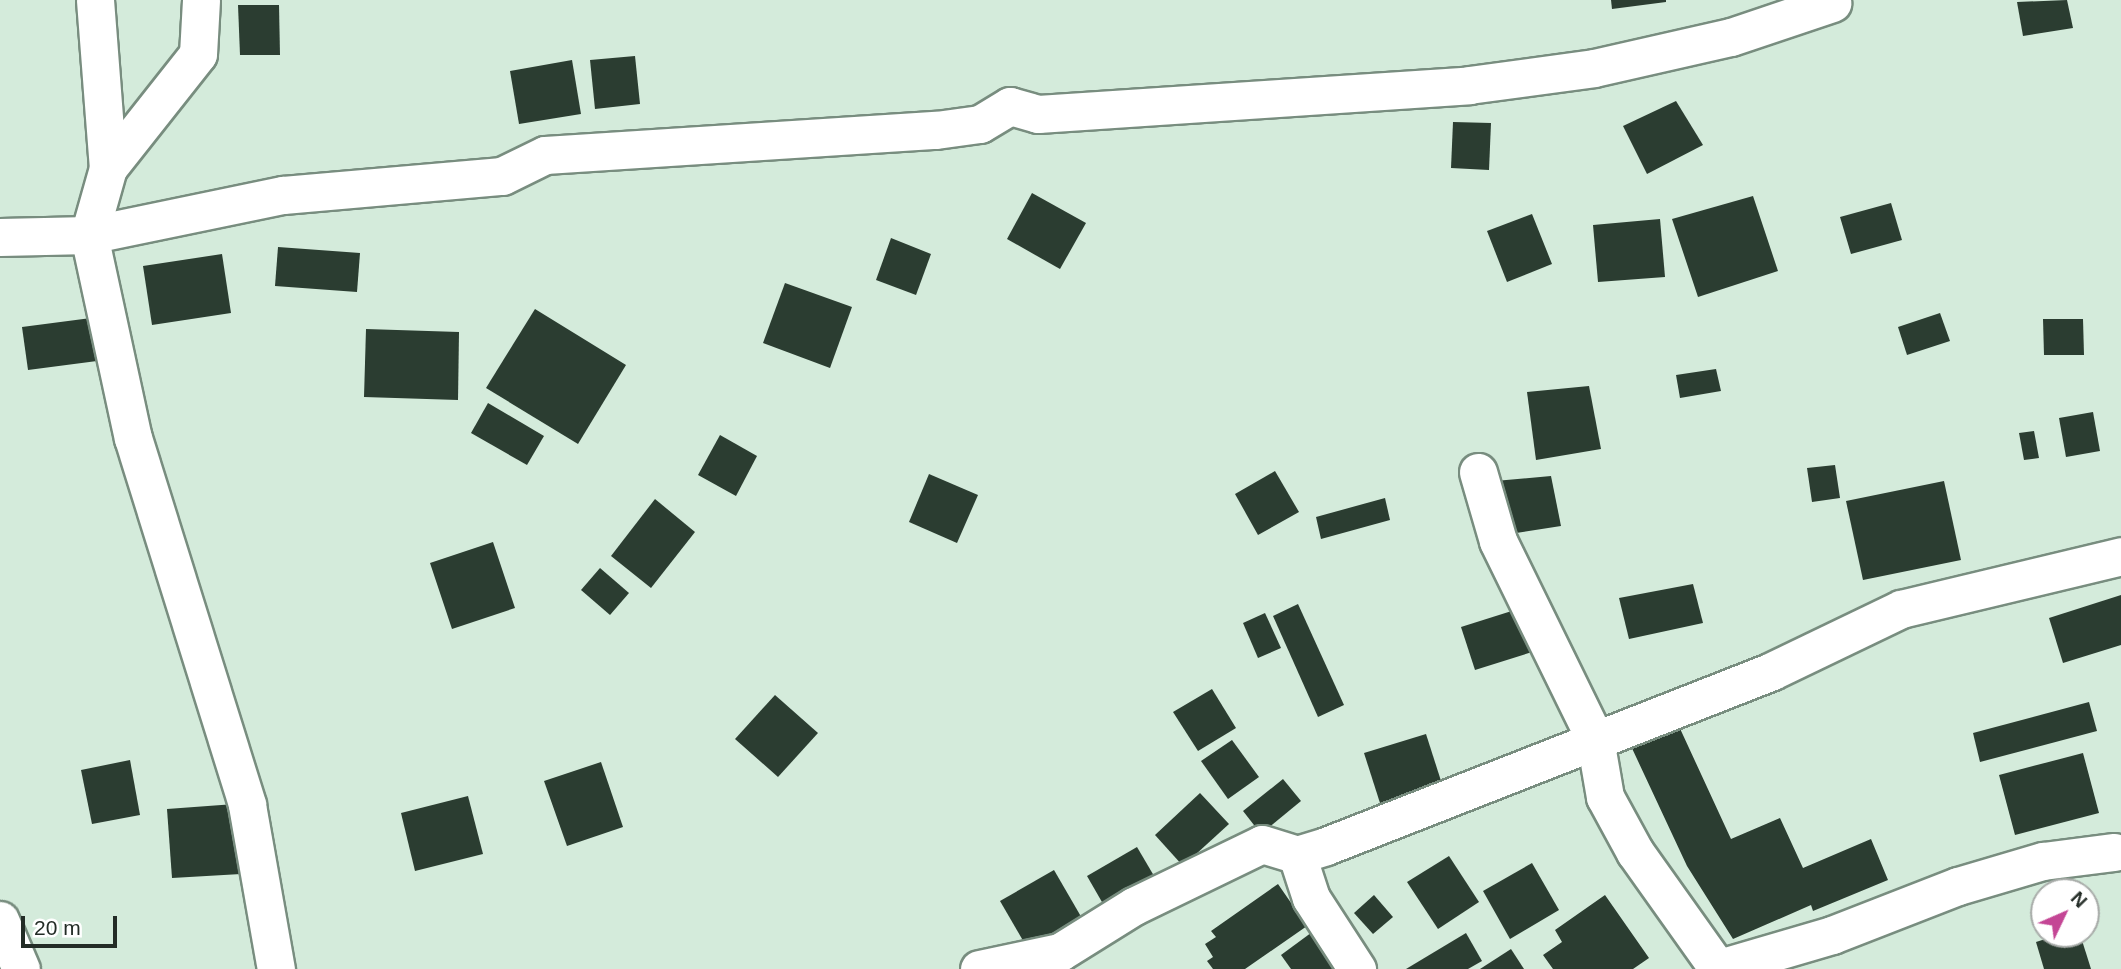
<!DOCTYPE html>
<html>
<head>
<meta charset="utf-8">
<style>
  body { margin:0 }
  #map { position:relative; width:2121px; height:969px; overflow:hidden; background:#d4ebdb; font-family:Helvetica,sans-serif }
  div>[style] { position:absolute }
  .building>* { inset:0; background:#2b3d31 }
  .roads { filter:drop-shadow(2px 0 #788d7f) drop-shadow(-2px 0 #788d7f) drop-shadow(0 2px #788d7f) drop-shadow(0 -2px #788d7f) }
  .minor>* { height:37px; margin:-18.5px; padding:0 18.5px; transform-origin:18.5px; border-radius:18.5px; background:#fff }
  span { translate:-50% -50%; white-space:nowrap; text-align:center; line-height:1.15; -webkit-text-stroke:7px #fff; paint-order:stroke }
  .north { position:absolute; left:2030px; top:878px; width:70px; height:70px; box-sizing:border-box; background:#fff; border:2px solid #a7aba8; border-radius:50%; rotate:46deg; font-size:19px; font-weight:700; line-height:28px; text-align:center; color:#232c26 }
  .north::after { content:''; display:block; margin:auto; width:24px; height:32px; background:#c44695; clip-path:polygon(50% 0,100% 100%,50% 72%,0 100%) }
  .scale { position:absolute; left:21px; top:916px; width:96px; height:32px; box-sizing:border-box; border:4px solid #232c26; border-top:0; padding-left:9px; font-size:21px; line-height:24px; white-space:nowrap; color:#232c26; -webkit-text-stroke:5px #fff; paint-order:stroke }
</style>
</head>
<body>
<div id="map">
  <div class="building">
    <div style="clip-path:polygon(1611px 0,1666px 0,1666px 2px,1612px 9px)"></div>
    <div style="clip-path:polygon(2067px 0,2073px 28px,2023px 36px,2017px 2px)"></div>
    <div style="clip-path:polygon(238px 5px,279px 5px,280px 55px,240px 55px)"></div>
    <div style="clip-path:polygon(635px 56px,640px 104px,595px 109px,590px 60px)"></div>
    <div style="clip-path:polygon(572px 60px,581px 114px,519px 124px,510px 71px)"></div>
    <div style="clip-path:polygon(1676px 101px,1703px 145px,1647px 174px,1623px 126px)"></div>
    <div style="clip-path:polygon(1453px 122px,1491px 123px,1489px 170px,1451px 168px)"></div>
    <div style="clip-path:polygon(1032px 193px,1086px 223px,1060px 269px,1007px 239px)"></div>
    <div style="clip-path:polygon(1753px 196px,1778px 271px,1698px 297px,1672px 219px)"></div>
    <div style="clip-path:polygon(1891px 203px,1902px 240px,1851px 254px,1840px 217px)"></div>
    <div style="clip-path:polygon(1532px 214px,1552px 264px,1507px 282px,1487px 231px)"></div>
    <div style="clip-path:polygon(1660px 219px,1665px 277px,1598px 282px,1593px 225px)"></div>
    <div style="clip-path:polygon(891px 238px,931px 254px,916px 295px,876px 280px)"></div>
    <div style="clip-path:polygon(278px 247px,360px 253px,357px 292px,275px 286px)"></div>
    <div style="clip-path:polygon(222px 254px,231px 313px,152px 325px,143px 266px)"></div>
    <div style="clip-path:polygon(785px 283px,852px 307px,830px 368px,763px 343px)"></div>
    <div style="clip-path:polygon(535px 309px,626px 365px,578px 444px,486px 388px)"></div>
    <div style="clip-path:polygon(1940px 313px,1950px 341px,1907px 355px,1898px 327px)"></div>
    <div style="clip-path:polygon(91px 318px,97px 361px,28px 370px,22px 327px)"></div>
    <div style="clip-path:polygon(2043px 319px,2083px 319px,2084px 355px,2044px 355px)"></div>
    <div style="clip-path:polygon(366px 329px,459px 332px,458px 400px,364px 397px)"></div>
    <div style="clip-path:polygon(1716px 369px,1721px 391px,1680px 398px,1676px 375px)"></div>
    <div style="clip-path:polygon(1589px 386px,1601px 449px,1536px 460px,1527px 392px)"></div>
    <div style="clip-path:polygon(488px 403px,544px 436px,527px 465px,471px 433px)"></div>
    <div style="clip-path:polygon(2093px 412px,2100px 451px,2066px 457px,2059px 418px)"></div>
    <div style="clip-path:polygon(2034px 431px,2039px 458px,2024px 460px,2019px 433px)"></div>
    <div style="clip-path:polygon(720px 435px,757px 456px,736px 496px,698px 475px)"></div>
    <div style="clip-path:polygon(1835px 465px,1840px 498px,1812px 502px,1807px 468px)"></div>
    <div style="clip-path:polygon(1275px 471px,1299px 512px,1258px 535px,1235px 494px)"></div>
    <div style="clip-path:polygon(929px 474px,978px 495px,957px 543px,909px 522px)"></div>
    <div style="clip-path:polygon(1551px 476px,1561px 526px,1503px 535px,1495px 481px)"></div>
    <div style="clip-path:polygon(1944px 481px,1961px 560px,1863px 580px,1846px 501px)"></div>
    <div style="clip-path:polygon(1385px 498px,1390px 520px,1321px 539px,1316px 517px)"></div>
    <div style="clip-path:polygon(655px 499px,695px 532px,651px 588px,611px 556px)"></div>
    <div style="clip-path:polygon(493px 542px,515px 608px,452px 629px,430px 563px)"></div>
    <div style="clip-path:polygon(600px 568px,629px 593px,610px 615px,581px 590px)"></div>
    <div style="clip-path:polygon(1693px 584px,1703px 623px,1629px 639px,1619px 598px)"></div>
    <div style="clip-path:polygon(2121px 595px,2121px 645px,2063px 663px,2049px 618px)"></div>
    <div style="clip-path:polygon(1298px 604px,1344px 705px,1318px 717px,1273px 616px)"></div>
    <div style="clip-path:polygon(1518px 609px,1532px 652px,1475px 670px,1461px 627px)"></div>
    <div style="clip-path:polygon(1265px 613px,1281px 648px,1258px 658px,1243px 623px)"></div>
    <div style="clip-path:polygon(1212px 689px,1236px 728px,1198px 751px,1173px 712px)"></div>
    <div style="clip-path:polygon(775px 695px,818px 733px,778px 777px,735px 739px)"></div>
    <div style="clip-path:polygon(2089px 702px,2097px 731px,1980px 762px,1973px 733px)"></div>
    <div style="clip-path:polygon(1677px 722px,1731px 839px,1780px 818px,1803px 868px,1871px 839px,1888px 880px,1813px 911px,1811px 905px,1733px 939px,1687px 866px,1630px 744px)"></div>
    <div style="clip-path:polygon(1426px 734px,1442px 784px,1380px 803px,1364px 753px)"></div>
    <div style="clip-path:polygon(1232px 740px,1259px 777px,1228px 799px,1201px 761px)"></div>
    <div style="clip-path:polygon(2083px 753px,2099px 813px,2015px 835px,1999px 775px)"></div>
    <div style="clip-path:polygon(130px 760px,140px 815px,92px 824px,81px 770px)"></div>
    <div style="clip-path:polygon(601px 762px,623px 827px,567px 846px,544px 781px)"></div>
    <div style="clip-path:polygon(1283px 779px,1301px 801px,1261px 834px,1243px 811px)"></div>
    <div style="clip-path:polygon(1200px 793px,1229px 824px,1183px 866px,1155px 835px)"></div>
    <div style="clip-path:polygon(468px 796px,483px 854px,415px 871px,401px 813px)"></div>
    <div style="clip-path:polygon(235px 804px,241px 874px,172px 878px,167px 809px)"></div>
    <div style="clip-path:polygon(1137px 847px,1157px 881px,1106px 909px,1087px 876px)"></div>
    <div style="clip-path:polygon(1449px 856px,1479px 902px,1438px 929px,1407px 882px)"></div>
    <div style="clip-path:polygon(1532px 863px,1559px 910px,1510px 939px,1483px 891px)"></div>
    <div style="clip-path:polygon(1054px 870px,1083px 920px,1029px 951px,1000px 901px)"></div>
    <div style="clip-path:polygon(1278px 884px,1307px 926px,1245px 969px,1213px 969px,1207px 961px,1213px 957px,1205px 944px,1216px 937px,1211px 931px)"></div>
    <div style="clip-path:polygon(1374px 895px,1393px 917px,1373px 934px,1354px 913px)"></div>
    <div style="clip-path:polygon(1605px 895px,1649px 958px,1633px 969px,1553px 969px,1543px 955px,1562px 942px,1555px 930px)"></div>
    <div style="clip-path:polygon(1319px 927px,1351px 969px,1291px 969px,1281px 955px)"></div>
    <div style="clip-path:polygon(1466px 933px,1482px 961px,1468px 969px,1406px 969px)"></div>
    <div style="clip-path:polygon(2061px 934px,2080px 934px,2091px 969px,2044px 969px,2036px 942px)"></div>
    <div style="clip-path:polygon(1511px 949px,1524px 969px,1480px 969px)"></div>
  </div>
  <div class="roads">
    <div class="minor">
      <div style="left:95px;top:0;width:169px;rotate:85.6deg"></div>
      <div style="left:108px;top:168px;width:70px;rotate:105.8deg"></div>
      <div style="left:89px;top:235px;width:208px;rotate:77.8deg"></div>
      <div style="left:133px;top:438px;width:384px;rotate:72.7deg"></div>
      <div style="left:247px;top:805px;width:167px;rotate:80deg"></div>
      <div style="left:108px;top:168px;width:145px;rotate:-51.7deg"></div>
      <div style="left:198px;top:54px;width:54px;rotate:-86.8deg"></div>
      <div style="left:0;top:237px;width:89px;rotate:-1.3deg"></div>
      <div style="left:89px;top:235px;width:198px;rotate:-11.7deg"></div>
      <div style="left:283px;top:195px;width:220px;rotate:-5deg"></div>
      <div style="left:502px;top:176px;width:48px;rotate:-26deg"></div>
      <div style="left:545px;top:155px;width:392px;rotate:-3.7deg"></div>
      <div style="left:936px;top:130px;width:44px;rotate:-7.8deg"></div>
      <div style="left:980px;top:124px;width:35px;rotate:-31deg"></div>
      <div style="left:1010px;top:106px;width:29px;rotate:16deg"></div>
      <div style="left:1038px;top:114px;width:432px;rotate:-3.8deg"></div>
      <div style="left:1469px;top:85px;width:126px;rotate:-7.7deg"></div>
      <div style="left:1594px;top:68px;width:140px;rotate:-12.8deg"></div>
      <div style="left:1731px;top:37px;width:107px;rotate:-18.6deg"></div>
      <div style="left:1478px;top:472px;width:72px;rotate:73.8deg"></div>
      <div style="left:1498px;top:541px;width:220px;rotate:63.9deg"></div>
      <div style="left:1595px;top:739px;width:59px;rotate:80.2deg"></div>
      <div style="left:1605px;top:797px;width:63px;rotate:61.4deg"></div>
      <div style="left:1635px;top:852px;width:143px;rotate:54.6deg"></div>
      <div style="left:1297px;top:855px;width:45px;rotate:72deg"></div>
      <div style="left:1311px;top:898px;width:85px;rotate:57.1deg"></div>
      <div style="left:0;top:920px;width:53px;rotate:66.8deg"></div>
      <div style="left:979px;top:969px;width:83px;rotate:-11.9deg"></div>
      <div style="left:1060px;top:952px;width:87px;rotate:-31.9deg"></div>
      <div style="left:1134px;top:906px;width:142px;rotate:-25.8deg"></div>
      <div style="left:1262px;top:844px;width:37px;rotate:17deg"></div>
      <div style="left:1297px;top:855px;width:30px;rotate:-17deg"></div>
      <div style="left:1326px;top:846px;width:479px;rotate:-21.4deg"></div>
      <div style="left:1772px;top:671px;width:143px;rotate:-25.7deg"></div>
      <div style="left:1901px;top:609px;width:226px;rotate:-13.5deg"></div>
      <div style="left:1716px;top:969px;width:121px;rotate:-16.3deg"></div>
      <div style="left:1832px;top:935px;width:135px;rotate:-21.3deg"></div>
      <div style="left:1958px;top:886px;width:89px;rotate:-16.4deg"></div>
      <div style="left:2043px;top:861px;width:72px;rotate:-7.2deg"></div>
    </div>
  </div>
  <div class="north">N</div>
  <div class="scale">20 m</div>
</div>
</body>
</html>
